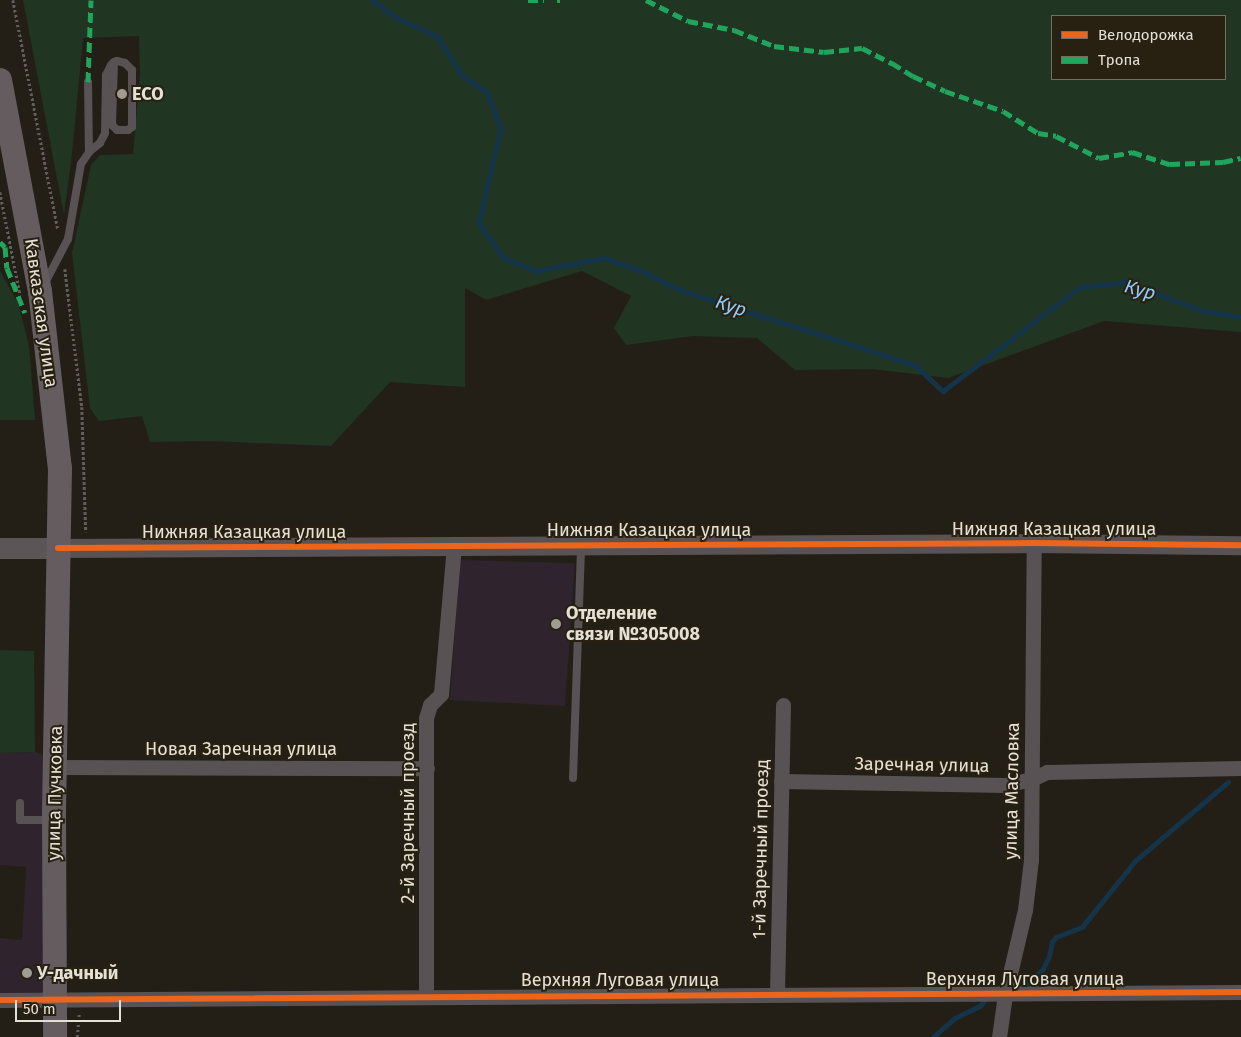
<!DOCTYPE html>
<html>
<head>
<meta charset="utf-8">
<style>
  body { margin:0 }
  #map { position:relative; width:1241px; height:1037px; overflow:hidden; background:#231f16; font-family:"Fira Sans",sans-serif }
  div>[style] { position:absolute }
  .commercial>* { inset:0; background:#2f232d }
  .green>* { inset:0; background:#213523 }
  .stream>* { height:4.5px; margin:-2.25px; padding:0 2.25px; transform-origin:2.25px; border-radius:2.25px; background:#14344a }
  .path>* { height:2.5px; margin-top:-1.25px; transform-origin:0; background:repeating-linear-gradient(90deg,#625e5d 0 2.5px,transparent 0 5px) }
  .service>* { height:8px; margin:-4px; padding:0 4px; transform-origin:4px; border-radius:4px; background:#585254 }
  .minor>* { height:15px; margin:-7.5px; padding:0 7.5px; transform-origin:7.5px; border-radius:7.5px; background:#585254 }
  .tertiary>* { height:19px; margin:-9.5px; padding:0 9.5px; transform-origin:9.5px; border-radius:9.5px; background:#585254 }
  .secondary>* { height:21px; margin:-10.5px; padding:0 10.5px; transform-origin:10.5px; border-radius:10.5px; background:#5c5557 }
  .primary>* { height:24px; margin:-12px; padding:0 12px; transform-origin:12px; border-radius:12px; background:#645c5f }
  .quiet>* { height:5px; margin-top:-2.5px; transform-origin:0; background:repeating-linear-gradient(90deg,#20a55d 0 10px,transparent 0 15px) }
  .cycleway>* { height:6px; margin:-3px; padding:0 3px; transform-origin:3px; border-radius:3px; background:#eb651d }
  .dots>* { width:14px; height:14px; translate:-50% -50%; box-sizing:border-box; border:2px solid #282111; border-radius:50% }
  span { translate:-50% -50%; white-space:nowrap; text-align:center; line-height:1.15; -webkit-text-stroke:4px #282111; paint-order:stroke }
  .poi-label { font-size:18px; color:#e5e0d6; font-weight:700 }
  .left { translate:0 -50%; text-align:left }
  .street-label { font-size:18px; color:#e5e0d6 }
  .water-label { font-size:19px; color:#8fcbfa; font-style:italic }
  .legend { position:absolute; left:1051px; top:15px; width:175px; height:65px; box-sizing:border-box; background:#282111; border:1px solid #746d60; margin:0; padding:6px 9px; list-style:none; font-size:15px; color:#e5e0d6 }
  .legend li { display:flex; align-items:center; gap:10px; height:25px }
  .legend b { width:25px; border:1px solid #746d60 }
  .scale { position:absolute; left:15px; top:1000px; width:106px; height:22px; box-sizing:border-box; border:2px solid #e5e0d6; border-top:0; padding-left:6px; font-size:15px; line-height:18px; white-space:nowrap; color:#e5e0d6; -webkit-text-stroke:4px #282111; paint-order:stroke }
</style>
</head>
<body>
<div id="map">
  <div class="commercial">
    <div style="clip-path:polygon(460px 560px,575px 563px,565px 706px,450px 700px)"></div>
    <div style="clip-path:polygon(35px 752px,46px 756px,50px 1006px,0 1005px,0 938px,22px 940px,26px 867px,0 865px,0 753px)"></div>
  </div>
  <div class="green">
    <div style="clip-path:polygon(evenodd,23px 0,1241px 0,1241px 332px,1104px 321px,948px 378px,872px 369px,795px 370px,757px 338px,693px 336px,626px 345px,614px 328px,631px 296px,582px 271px,486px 300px,465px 288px,465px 387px,390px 382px,331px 446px,210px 441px,150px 442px,142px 416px,99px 421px,90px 408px,72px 253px,91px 165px,100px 155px,133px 154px,140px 74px,139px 36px,83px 38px,72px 154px,64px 215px,23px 0,1052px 16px,1225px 16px,1225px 79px,1052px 79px,1052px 16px)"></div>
    <div style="clip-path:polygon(0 271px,18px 303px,29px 345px,35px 420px,0 420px)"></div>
    <div style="clip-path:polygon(0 650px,34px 651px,35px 752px,0 753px)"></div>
  </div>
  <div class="stream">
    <div style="left:372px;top:0;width:31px;rotate:36deg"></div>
    <div style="left:397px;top:18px;width:44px;rotate:24.2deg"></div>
    <div style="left:437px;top:36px;width:46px;rotate:57.3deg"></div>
    <div style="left:462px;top:75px;width:32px;rotate:35deg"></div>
    <div style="left:488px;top:93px;width:37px;rotate:70deg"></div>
    <div style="left:501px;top:128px;width:98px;rotate:103deg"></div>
    <div style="left:479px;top:223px;width:43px;rotate:54.5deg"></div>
    <div style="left:504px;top:258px;width:35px;rotate:22deg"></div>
    <div style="left:536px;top:271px;width:69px;rotate:-10.8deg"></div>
    <div style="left:604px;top:258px;width:40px;rotate:18.9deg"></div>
    <div style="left:642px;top:271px;width:42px;rotate:26.6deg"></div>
    <div style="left:680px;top:290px;width:247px;rotate:17.7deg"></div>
    <div style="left:915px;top:365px;width:38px;rotate:43deg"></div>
    <div style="left:943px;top:391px;width:172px;rotate:-37.2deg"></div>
    <div style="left:1080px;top:287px;width:46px;rotate:-6.2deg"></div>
    <div style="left:1126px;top:282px;width:82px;rotate:20.6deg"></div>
    <div style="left:1203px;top:311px;width:38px;rotate:9deg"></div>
    <div style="left:1019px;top:987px;width:3px;rotate:18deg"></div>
    <div style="left:1022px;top:988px;width:28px;rotate:-42deg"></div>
    <div style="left:1043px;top:969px;width:14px;rotate:-65deg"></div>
    <div style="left:1049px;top:956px;width:14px;rotate:-78deg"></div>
    <div style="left:1052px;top:942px;width:6px;rotate:-51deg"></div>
    <div style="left:1056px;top:937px;width:28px;rotate:-21deg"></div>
    <div style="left:1082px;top:927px;width:85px;rotate:-51.2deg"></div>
    <div style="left:1135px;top:861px;width:122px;rotate:-40.3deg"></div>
    <div style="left:933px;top:1037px;width:29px;rotate:-41deg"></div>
    <div style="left:955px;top:1018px;width:28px;rotate:-26deg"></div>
    <div style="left:980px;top:1006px;width:11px;rotate:-52deg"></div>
  </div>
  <div class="path">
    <div style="left:13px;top:0;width:233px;rotate:78.9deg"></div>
    <div style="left:0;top:192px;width:104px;rotate:78.9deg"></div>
    <div style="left:65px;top:269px;width:139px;rotate:83deg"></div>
    <div style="left:82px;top:407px;width:125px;rotate:88.2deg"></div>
    <div style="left:77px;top:1037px;width:23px;rotate:-85deg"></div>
  </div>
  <div class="service">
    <div style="left:88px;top:82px;width:70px;rotate:89.2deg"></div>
    <div style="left:45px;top:283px;width:50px;rotate:-62.4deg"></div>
    <div style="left:68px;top:239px;width:76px;rotate:-80.2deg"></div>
    <div style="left:81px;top:164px;width:14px;rotate:-56deg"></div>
    <div style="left:89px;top:152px;width:14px;rotate:-39deg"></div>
    <div style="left:100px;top:143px;width:11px;rotate:-63deg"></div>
    <div style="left:105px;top:133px;width:58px;rotate:-89deg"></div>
    <div style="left:106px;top:75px;width:11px;rotate:-63deg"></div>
    <div style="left:111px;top:65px;width:4px;rotate:-45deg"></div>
    <div style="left:114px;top:62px;width:3px;rotate:-18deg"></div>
    <div style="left:117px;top:61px;width:8px;rotate:14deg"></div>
    <div style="left:125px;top:63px;width:10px;rotate:45deg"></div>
    <div style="left:132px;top:70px;width:57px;rotate:90deg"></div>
    <div style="left:132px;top:127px;width:5px;rotate:143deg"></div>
    <div style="left:128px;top:130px;width:11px;rotate:180deg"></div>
    <div style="left:117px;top:130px;width:7px;rotate:-135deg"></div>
    <div style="left:112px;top:125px;width:62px;rotate:-88.2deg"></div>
    <div style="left:573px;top:778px;width:233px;rotate:-88deg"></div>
    <div style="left:20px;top:803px;width:17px;rotate:90deg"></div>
    <div style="left:20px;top:820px;width:32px"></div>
  </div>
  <div class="minor">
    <div style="left:56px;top:767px;width:371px;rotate:0.2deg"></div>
    <div style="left:781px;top:781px;width:224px;rotate:1deg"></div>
    <div style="left:1005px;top:785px;width:28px;rotate:-13deg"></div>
    <div style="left:1032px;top:779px;width:17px;rotate:-25deg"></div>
    <div style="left:1047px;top:772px;width:194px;rotate:-1.2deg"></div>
    <div style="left:777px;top:993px;width:288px;rotate:-88.8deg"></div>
    <div style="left:426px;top:996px;width:278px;rotate:-90deg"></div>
    <div style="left:426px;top:718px;width:14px;rotate:-73deg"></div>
    <div style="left:430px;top:705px;width:16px;rotate:-45deg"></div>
    <div style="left:441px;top:694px;width:149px;rotate:-85deg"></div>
    <div style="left:0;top:1000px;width:1241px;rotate:-0.37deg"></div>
    <div style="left:999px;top:1037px;width:42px;rotate:-81.9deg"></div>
    <div style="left:1005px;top:995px;width:87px;rotate:-76.8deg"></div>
    <div style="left:1025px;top:910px;width:50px;rotate:-83.2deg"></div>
    <div style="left:1031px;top:860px;width:317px;rotate:-89.5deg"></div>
  </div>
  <div class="tertiary">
    <div style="left:58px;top:548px;width:976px;rotate:-0.29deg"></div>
    <div style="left:1034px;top:543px;width:207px;rotate:0.6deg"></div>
  </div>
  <div class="secondary">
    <div style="left:0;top:548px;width:58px"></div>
  </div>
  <div class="primary">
    <div style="left:0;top:80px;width:215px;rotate:79.3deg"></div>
    <div style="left:40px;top:291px;width:178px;rotate:83.6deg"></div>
    <div style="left:60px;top:468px;width:352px;rotate:91deg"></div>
    <div style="left:54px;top:820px;width:217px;rotate:89.7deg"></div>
  </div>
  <div class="quiet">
    <div style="left:528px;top:0;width:16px"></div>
    <div style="left:557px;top:0;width:3px"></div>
    <div style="left:646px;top:0;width:47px;rotate:26.6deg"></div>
    <div style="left:688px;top:21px;width:47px;rotate:11.1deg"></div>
    <div style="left:734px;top:30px;width:43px;rotate:21.8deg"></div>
    <div style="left:774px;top:46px;width:50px;rotate:6.8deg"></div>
    <div style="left:824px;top:52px;width:38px;rotate:-6deg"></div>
    <div style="left:862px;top:48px;width:34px;rotate:27deg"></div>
    <div style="left:892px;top:63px;width:25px;rotate:32deg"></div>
    <div style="left:913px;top:76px;width:35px;rotate:25deg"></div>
    <div style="left:945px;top:91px;width:61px;rotate:19deg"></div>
    <div style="left:1003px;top:111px;width:41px;rotate:32.2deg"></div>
    <div style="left:1038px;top:133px;width:18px;rotate:9deg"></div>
    <div style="left:1056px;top:136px;width:48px;rotate:27.1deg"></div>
    <div style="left:1099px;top:158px;width:34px;rotate:-10deg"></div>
    <div style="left:1132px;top:152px;width:40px;rotate:18deg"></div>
    <div style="left:1170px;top:164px;width:53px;rotate:-2.2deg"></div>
    <div style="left:1223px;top:162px;width:18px;rotate:-13deg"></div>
    <div style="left:88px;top:82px;width:82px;rotate:-87.9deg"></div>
    <div style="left:0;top:242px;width:7px;rotate:45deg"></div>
    <div style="left:5px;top:247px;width:21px;rotate:85deg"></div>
    <div style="left:7px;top:268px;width:48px;rotate:68.2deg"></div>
  </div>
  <div class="cycleway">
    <div style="left:58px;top:548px;width:976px;rotate:-0.29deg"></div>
    <div style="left:1034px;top:543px;width:207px;rotate:0.6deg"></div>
    <div style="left:0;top:1000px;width:1241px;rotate:-0.37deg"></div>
  </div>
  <div class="dots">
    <div style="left:122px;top:94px;background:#a19c93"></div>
    <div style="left:556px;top:624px;background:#a19c93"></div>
    <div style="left:27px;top:973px;background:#a19c93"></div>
  </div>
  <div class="poi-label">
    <span class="left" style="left:132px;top:94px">ECO</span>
    <span class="left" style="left:566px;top:624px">Отделение<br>связи №305008</span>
    <span class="left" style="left:37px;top:973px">У-дачный</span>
  </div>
  <div class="street-label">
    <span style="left:41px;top:313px;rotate:82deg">Кавказская улица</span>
    <span style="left:1054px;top:529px">Нижняя Казацкая улица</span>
    <span style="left:649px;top:530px">Нижняя Казацкая улица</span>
    <span style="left:244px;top:532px">Нижняя Казацкая улица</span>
    <span style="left:241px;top:749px">Новая Заречная улица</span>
    <span style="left:922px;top:765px;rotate:1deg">Заречная улица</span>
    <span style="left:1012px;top:791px;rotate:-89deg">улица Масловка</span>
    <span style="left:55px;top:793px;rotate:-89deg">улица Пучковка</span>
    <span style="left:408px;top:813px;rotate:-90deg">2-й Заречный проезд</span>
    <span style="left:761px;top:849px;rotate:-89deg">1-й Заречный проезд</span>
    <span style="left:1025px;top:979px">Верхняя Луговая улица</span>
    <span style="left:620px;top:980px">Верхняя Луговая улица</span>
  </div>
  <div class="water-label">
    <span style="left:1140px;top:290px;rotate:15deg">Кур</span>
    <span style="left:731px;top:306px;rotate:18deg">Кур</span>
  </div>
  <ul class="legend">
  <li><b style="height:6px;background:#eb651d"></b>Велодорожка</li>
  <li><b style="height:6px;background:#20a55d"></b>Тропа</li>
  </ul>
  <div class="scale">50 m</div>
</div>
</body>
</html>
